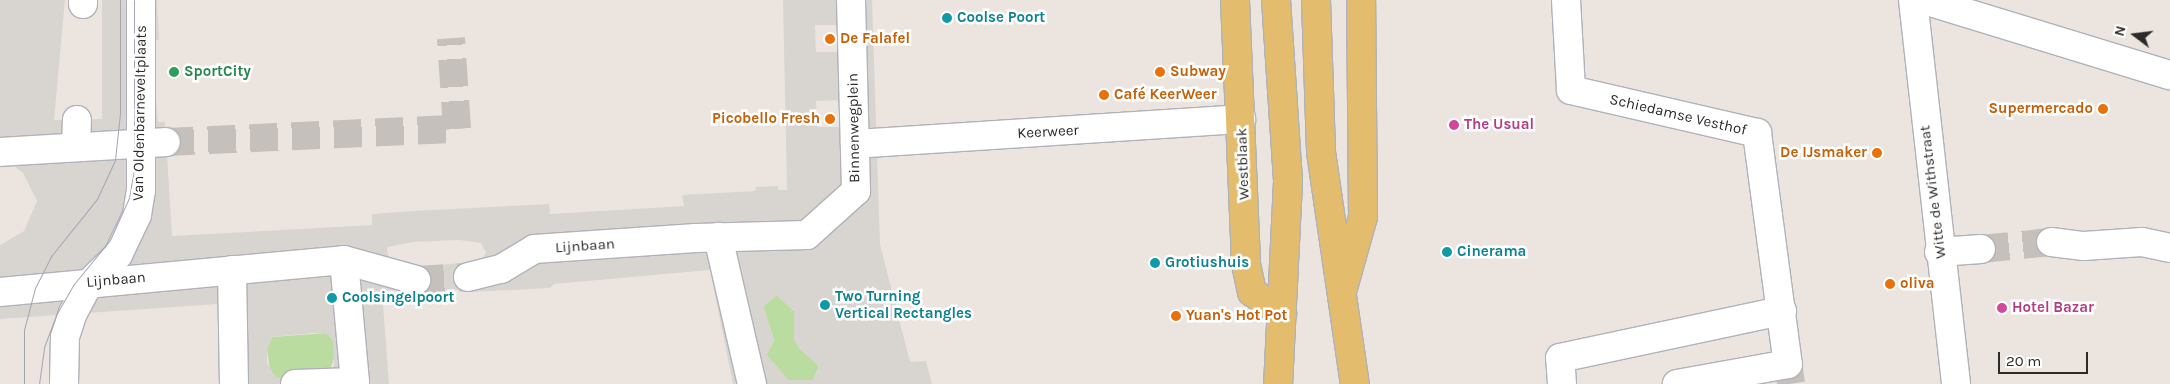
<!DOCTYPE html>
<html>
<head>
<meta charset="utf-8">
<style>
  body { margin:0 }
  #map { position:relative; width:2170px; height:384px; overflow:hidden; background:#ece5df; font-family:Karla,sans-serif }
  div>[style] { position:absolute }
  .green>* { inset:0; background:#bbdca1 }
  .plaza>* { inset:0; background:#d8d5d1 }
  .minor-tunnel>* { height:28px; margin-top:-14px; transform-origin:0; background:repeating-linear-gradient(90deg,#c5c0bb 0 28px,transparent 0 42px) }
  .roads { filter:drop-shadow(1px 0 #afb2ba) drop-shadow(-1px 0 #afb2ba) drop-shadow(0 1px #afb2ba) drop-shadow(0 -1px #afb2ba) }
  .minor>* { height:28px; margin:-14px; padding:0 14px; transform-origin:14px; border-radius:14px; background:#fff }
  .major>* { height:28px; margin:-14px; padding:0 14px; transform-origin:14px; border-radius:14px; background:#e3bd6d }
  .tram>* { height:1px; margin:-0.5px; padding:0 0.5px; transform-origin:0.5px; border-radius:0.5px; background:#a2a6b4 }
  .dots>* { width:14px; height:14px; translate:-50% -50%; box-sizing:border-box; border:2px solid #fff; border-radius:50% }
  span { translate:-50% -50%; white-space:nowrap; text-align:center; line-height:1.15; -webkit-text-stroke:5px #fff; paint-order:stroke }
  .culture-label { font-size:15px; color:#0d838f; font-weight:700 }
  .left { translate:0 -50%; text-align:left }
  .food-label { font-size:15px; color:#c56008; font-weight:700 }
  .right { translate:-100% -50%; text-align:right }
  .leisure-label { font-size:15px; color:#27864d; font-weight:700 }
  .street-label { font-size:15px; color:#2b2b2b }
  .hotel-label { font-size:15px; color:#b23c85; font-weight:700 }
  .north { position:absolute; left:2110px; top:10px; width:50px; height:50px; -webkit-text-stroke:4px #fff; paint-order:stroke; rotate:285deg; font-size:14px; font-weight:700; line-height:20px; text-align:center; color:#2b2b2b }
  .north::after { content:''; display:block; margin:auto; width:18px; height:22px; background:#2b2b2b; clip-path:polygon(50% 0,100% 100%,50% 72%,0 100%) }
  .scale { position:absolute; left:1998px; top:352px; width:90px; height:22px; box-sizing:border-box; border:2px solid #2b2b2b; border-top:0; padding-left:6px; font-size:15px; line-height:18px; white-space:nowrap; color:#2b2b2b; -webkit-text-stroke:4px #fff; paint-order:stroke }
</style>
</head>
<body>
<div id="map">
  <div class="green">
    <div style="clip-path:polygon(777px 295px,794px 311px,794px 339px,799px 348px,819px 366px,813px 380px,788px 380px,766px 355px,774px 340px,763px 306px)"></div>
    <div style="clip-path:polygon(327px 333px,333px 341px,335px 356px,328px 375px,276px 378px,270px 370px,267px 349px,272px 337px)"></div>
  </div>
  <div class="plaza">
    <div style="clip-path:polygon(evenodd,0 0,65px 0,54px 120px,102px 119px,102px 0,157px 0,159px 40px,151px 41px,158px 122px,165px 122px,172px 236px,372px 225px,372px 214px,412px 211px,549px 204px,550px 214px,684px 206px,682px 195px,755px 191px,756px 187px,778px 186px,778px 190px,787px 190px,783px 0,872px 0,880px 244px,909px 358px,911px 362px,926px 361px,932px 384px,733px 384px,710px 270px,554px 284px,550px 288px,472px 292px,472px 289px,416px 292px,382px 290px,389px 384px,221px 384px,218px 304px,0 319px,0 245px,24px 231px,37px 201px,23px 173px,14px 166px,0 167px,0 0,815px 25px,842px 25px,843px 52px,816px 52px,815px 25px,0 0,843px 100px,844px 127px,817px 127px,816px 101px,843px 100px,0 0,459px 240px,481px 243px,486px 253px,482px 258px,462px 263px,415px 267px,389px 265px,387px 247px,413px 242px,459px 240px,0 0,777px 295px,794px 311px,794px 339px,799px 348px,819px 366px,813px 380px,788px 380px,767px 355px,774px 340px,763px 306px,777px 295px,0 0,313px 333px,327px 333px,333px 341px,334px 365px,328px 375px,276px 378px,267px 363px,267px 349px,272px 337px,313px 333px)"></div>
  </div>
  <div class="minor-tunnel">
    <div style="left:166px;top:142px;width:291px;rotate:-2.6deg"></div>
    <div style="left:457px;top:129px;width:91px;rotate:-93.8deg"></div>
    <div style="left:1981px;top:249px;width:70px;rotate:-5.7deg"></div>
    <div style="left:416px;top:280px;width:52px;rotate:-3.3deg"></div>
    <div style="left:1788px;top:364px;width:20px;rotate:81deg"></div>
  </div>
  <div class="roads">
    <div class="minor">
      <div style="left:1566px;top:0;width:90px;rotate:86.8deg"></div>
      <div style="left:1571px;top:90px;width:191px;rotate:13deg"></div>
      <div style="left:1757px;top:133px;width:233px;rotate:82.4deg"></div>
      <div style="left:1788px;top:364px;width:113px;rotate:169.8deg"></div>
      <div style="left:1913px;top:0;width:386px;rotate:83.6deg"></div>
      <div style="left:1924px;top:0;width:257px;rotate:17deg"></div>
      <div style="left:83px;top:4px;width:4px;rotate:-90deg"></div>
      <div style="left:855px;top:144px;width:387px;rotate:-3.7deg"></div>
      <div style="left:76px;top:147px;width:27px;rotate:-88deg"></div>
      <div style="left:0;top:152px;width:166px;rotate:-3.4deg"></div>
      <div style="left:718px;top:237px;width:151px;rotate:77deg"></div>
      <div style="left:2051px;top:242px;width:33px;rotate:7deg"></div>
      <div style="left:2084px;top:246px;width:58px;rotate:-3.9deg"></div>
      <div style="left:2142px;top:242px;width:29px;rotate:12deg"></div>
      <div style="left:1939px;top:252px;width:42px;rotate:-4.1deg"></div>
      <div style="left:232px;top:270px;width:114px;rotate:89deg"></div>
      <div style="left:468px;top:277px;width:34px;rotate:-14deg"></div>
      <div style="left:501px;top:269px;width:39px;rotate:-31deg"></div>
      <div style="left:534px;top:249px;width:162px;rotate:-3.9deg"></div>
      <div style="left:696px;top:238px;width:111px;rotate:-1.5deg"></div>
      <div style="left:807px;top:235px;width:66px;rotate:-41.9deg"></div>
      <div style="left:856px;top:191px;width:191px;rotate:-91.5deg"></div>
      <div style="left:0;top:292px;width:345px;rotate:-5.3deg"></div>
      <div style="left:344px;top:260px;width:75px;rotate:15.5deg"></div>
      <div style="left:64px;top:384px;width:47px;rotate:-88.8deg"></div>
      <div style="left:65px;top:337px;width:25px;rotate:-72deg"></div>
      <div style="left:73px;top:313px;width:34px;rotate:-62deg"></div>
      <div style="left:89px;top:283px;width:40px;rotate:-44deg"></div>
      <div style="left:118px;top:255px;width:44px;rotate:-64.6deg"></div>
      <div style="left:137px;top:215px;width:24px;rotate:-81deg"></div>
      <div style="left:141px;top:191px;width:191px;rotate:-90deg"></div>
      <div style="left:295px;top:384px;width:60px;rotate:-1.9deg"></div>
      <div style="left:355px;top:382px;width:122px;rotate:-95.2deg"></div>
      <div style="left:1562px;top:384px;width:26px;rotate:-94deg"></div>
      <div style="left:1560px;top:358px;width:227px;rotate:-12deg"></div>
    </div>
    <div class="major">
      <div style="left:1235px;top:0;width:264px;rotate:87.6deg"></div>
      <div style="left:1246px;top:264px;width:29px;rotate:78deg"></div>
      <div style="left:1252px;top:292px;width:37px;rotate:35deg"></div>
      <div style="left:1276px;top:0;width:182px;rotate:86.2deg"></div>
      <div style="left:1288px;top:182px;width:202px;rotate:92.8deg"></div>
      <div style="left:1316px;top:0;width:152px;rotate:88.1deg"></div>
      <div style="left:1321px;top:152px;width:234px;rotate:81.7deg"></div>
      <div style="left:1343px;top:288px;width:74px;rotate:-74.3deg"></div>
      <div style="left:1363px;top:217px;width:217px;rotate:-90.5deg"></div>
    </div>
  </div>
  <div class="tram">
    <div style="left:24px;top:384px;width:54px;rotate:-90deg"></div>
    <div style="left:24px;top:330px;width:43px;rotate:-75.3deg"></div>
    <div style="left:35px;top:288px;width:37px;rotate:-63deg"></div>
    <div style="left:52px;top:255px;width:72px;rotate:-51.2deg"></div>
    <div style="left:97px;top:199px;width:43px;rotate:-65.2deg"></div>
    <div style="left:115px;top:160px;width:47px;rotate:-83.9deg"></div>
    <div style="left:120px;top:113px;width:113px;rotate:-90deg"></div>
    <div style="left:39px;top:384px;width:37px;rotate:-82deg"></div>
    <div style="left:44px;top:347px;width:34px;rotate:-69deg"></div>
    <div style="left:56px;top:315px;width:36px;rotate:-60deg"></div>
    <div style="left:74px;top:284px;width:57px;rotate:-50.7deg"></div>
    <div style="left:110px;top:240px;width:46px;rotate:-65.7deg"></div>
    <div style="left:129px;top:198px;width:28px;rotate:-80deg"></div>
    <div style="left:134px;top:170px;width:170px;rotate:-90deg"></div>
  </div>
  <div class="dots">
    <div style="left:947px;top:18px;background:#0f9aa8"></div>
    <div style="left:830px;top:39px;background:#e8710a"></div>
    <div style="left:174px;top:72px;background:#2e9e5b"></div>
    <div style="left:1160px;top:72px;background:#e8710a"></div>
    <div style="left:1104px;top:95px;background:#e8710a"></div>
    <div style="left:2103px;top:109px;background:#e8710a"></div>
    <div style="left:830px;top:119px;background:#e8710a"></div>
    <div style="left:1454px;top:125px;background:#d1479c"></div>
    <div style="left:1877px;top:153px;background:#e8710a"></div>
    <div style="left:1447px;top:252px;background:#0f9aa8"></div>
    <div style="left:1155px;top:263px;background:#0f9aa8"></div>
    <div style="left:1890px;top:284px;background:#e8710a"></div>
    <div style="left:332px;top:298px;background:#0f9aa8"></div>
    <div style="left:825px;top:305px;background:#0f9aa8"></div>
    <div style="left:2002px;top:308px;background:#d1479c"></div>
    <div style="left:1176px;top:316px;background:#e8710a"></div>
  </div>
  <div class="culture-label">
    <span class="left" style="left:957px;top:18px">Coolse Poort</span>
    <span class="left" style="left:1457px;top:252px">Cinerama</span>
    <span class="left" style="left:1165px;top:263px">Grotiushuis</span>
    <span class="left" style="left:835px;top:305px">Two Turning<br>Vertical Rectangles</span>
    <span class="left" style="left:342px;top:298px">Coolsingelpoort</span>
  </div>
  <div class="food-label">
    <span class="left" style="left:840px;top:39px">De Falafel</span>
    <span class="left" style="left:1170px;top:72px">Subway</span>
    <span class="left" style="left:1114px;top:95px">Café KeerWeer</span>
    <span class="right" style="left:2093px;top:109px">Supermercado</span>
    <span class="right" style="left:820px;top:119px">Picobello Fresh</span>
    <span class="right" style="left:1867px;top:153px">De IJsmaker</span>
    <span class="left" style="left:1900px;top:284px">oliva</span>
    <span class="left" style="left:1186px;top:316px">Yuan's Hot Pot</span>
  </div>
  <div class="leisure-label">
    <span class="left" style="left:184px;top:72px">SportCity</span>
  </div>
  <div class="street-label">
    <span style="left:140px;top:113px;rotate:-89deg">Van Oldenbarneveltplaats</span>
    <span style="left:1678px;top:115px;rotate:13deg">Schiedamse Vesthof</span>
    <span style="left:854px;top:128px;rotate:-91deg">Binnenwegplein</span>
    <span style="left:1048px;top:132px;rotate:-3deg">Keerweer</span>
    <span style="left:1243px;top:164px;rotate:-92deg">Westblaak</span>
    <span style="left:1933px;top:192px;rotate:-97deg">Witte de Withstraat</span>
    <span style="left:585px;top:246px;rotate:-4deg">Lijnbaan</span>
    <span style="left:116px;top:280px;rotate:-5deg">Lijnbaan</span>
  </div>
  <div class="hotel-label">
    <span class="left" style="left:1464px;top:125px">The Usual</span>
    <span class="left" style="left:2012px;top:308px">Hotel Bazar</span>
  </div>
  <div class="north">N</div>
  <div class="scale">20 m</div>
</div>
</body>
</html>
